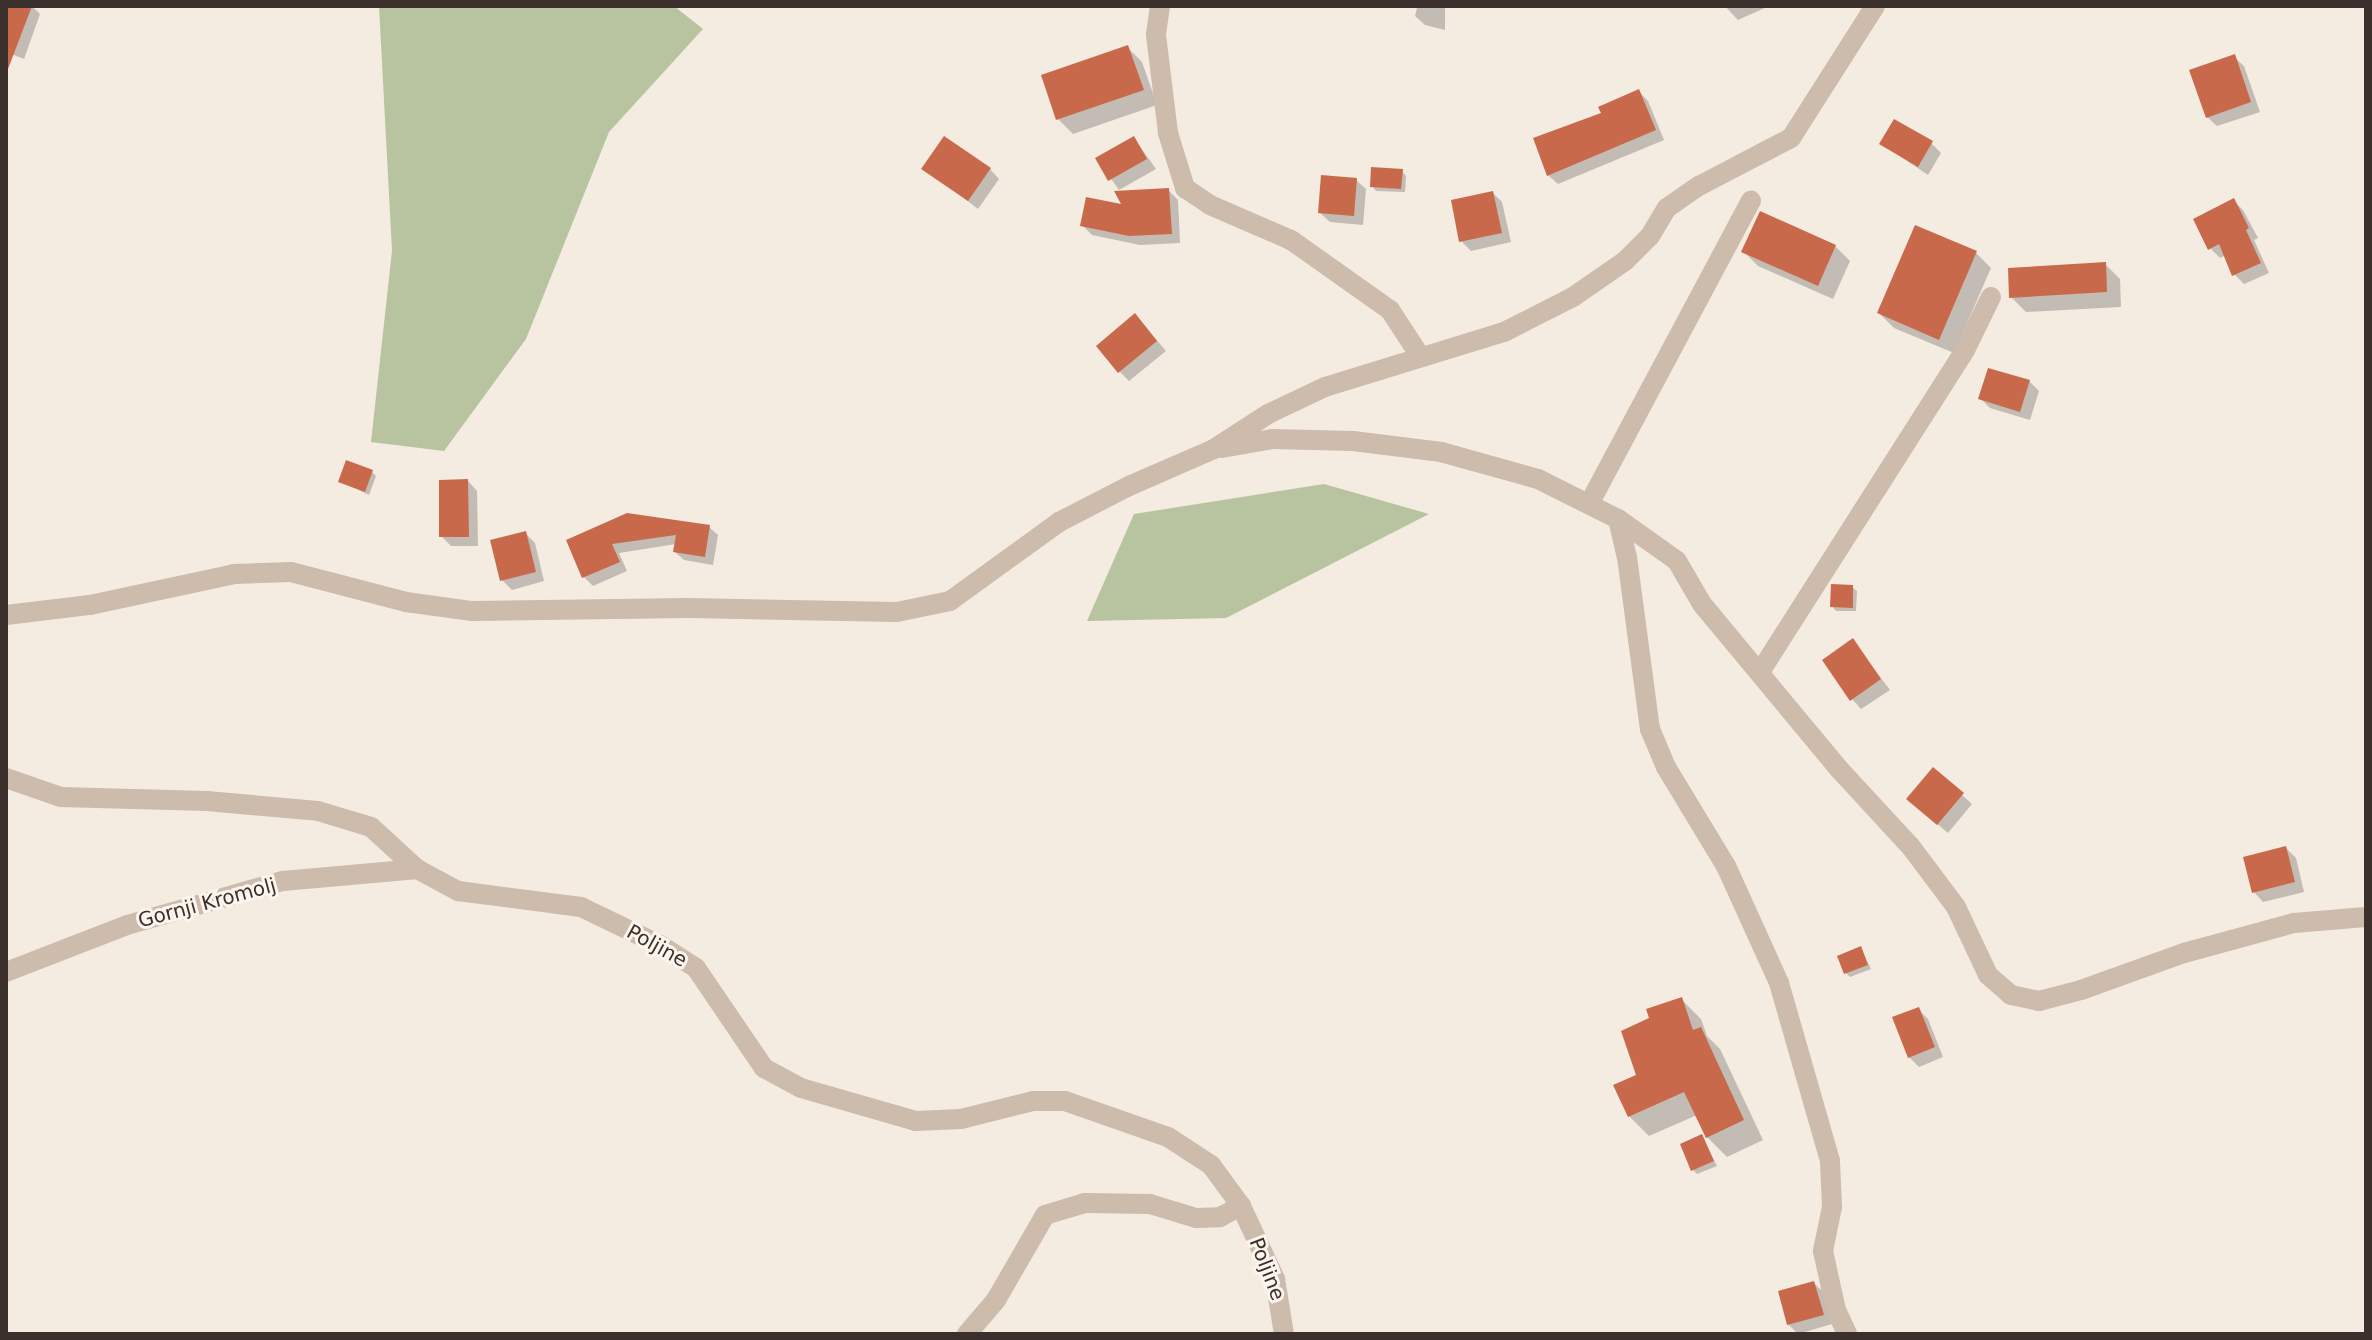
<!DOCTYPE html>
<html>
<head>
<meta charset="utf-8">
<style>
  body { margin:0 }
  #map { position:relative; width:2372px; height:1340px; overflow:hidden; background:#f4ebe1; font-family:"DejaVu Sans",sans-serif }
  div>[style] { position:absolute }
  .green>* { inset:0; background:#b8c4a0 }
  .shadow>* { inset:0; background:#0003 }
  .building>* { inset:0; background:#c8694b }
  .street>* { height:20px; margin:-10px; padding:0 10px; transform-origin:10px; border-radius:10px; background:#cdbbac }
  span { translate:-50% -50%; white-space:nowrap; text-align:center; line-height:1.15; -webkit-text-stroke:6px #fbf5ee; paint-order:stroke }
  .street-label { font-size:20px; color:#3b302b }
  .frame { position:absolute; inset:0; border:8px solid #3b302b; pointer-events:none }
</style>
</head>
<body>
<div id="map">
  <div class="green">
    <div style="clip-path:polygon(379px 6px,674px 6px,703px 29px,609px 132px,526px 339px,444px 451px,371px 442px,392px 251px)"></div>
    <div style="clip-path:polygon(1324px 484px,1429px 514px,1226px 618px,1087px 621px,1134px 514px)"></div>
  </div>
  <div class="shadow">
    <div style="clip-path:polygon(6px 6px,32px 6px,40px 14px,24px 59px,6px 52px)"></div>
    <div style="clip-path:polygon(1371px 6px,1445px 6px,1445px 30px,1425px 25px,1415px 16px,1417px 8px)"></div>
    <div style="clip-path:polygon(1725px 6px,1766px 6px,1767px 7px,1738px 20px)"></div>
    <div style="clip-path:polygon(1127px 47px,1142px 62px,1157px 105px,1073px 134px,1058px 119px)"></div>
    <div style="clip-path:polygon(2234px 57px,2244px 66px,2260px 112px,2217px 126px,2207px 117px)"></div>
    <div style="clip-path:polygon(1639px 92px,1648px 101px,1664px 140px,1558px 184px,1548px 175px,1604px 115px)"></div>
    <div style="clip-path:polygon(1134px 138px,1156px 169px,1119px 190px,1097px 159px)"></div>
    <div style="clip-path:polygon(1931px 143px,1941px 153px,1928px 175px,1882px 144px)"></div>
    <div style="clip-path:polygon(924px 168px,990px 169px,999px 179px,978px 209px)"></div>
    <div style="clip-path:polygon(1402px 171px,1406px 176px,1405px 192px,1376px 191px,1372px 186px)"></div>
    <div style="clip-path:polygon(1356px 180px,1366px 189px,1363px 225px,1330px 222px,1320px 213px)"></div>
    <div style="clip-path:polygon(1168px 190px,1178px 200px,1180px 243px,1140px 245px,1092px 235px,1082px 225px)"></div>
    <div style="clip-path:polygon(1493px 193px,1502px 202px,1511px 242px,1471px 251px,1461px 241px)"></div>
    <div style="clip-path:polygon(2233px 200px,2243px 210px,2258px 238px,2254px 240px,2269px 273px,2244px 284px,2234px 274px,2226px 255px,2220px 258px,2210px 248px)"></div>
    <div style="clip-path:polygon(1835px 246px,1850px 261px,1833px 299px,1758px 266px,1744px 252px)"></div>
    <div style="clip-path:polygon(1976px 253px,1991px 268px,1954px 353px,1894px 328px,1879px 313px)"></div>
    <div style="clip-path:polygon(2105px 264px,2120px 279px,2121px 307px,2026px 312px,2011px 297px)"></div>
    <div style="clip-path:polygon(1144px 325px,1166px 351px,1129px 381px,1120px 372px)"></div>
    <div style="clip-path:polygon(2029px 381px,2039px 391px,2030px 420px,1990px 408px,1981px 399px)"></div>
    <div style="clip-path:polygon(372px 472px,376px 476px,369px 495px,340px 481px)"></div>
    <div style="clip-path:polygon(468px 481px,477px 491px,478px 546px,451px 546px,441px 536px)"></div>
    <div style="clip-path:polygon(709px 527px,718px 535px,713px 565px,684px 560px,675px 552px,676px 544px,619px 553px,627px 571px,593px 586px,584px 577px,568px 541px)"></div>
    <div style="clip-path:polygon(525px 533px,535px 543px,544px 581px,512px 590px,502px 580px)"></div>
    <div style="clip-path:polygon(1852px 587px,1857px 591px,1856px 611px,1836px 611px,1832px 606px)"></div>
    <div style="clip-path:polygon(1853px 641px,1890px 690px,1861px 709px,1852px 699px)"></div>
    <div style="clip-path:polygon(1934px 770px,1972px 804px,1948px 833px,1918px 808px)"></div>
    <div style="clip-path:polygon(2286px 848px,2296px 858px,2304px 892px,2263px 902px,2254px 892px)"></div>
    <div style="clip-path:polygon(1861px 948px,1871px 969px,1850px 977px,1846px 973px)"></div>
    <div style="clip-path:polygon(1681px 999px,1701px 1019px,1707px 1036px,1720px 1049px,1763px 1140px,1727px 1157px,1707px 1137px,1697px 1115px,1649px 1136px,1629px 1116px,1651px 1019px)"></div>
    <div style="clip-path:polygon(1918px 1009px,1928px 1019px,1943px 1057px,1919px 1067px,1909px 1057px)"></div>
    <div style="clip-path:polygon(1702px 1137px,1717px 1166px,1697px 1174px,1693px 1170px)"></div>
    <div style="clip-path:polygon(1814px 1283px,1824px 1293px,1832px 1324px,1798px 1334px,1788px 1324px)"></div>
  </div>
  <div class="building">
    <div style="clip-path:polygon(6px 6px,32px 6px,8px 69px,6px 69px)"></div>
    <div style="clip-path:polygon(1128px 45px,1144px 90px,1056px 120px,1041px 75px)"></div>
    <div style="clip-path:polygon(2235px 54px,2251px 102px,2206px 118px,2189px 70px)"></div>
    <div style="clip-path:polygon(1639px 89px,1656px 130px,1547px 176px,1533px 138px,1601px 113px,1598px 107px)"></div>
    <div style="clip-path:polygon(1894px 119px,1933px 141px,1918px 167px,1879px 144px)"></div>
    <div style="clip-path:polygon(944px 136px,991px 168px,968px 201px,921px 169px)"></div>
    <div style="clip-path:polygon(1134px 136px,1147px 159px,1108px 181px,1095px 158px)"></div>
    <div style="clip-path:polygon(1371px 167px,1403px 169px,1401px 189px,1370px 187px)"></div>
    <div style="clip-path:polygon(1321px 175px,1357px 178px,1354px 216px,1318px 213px)"></div>
    <div style="clip-path:polygon(1169px 188px,1172px 234px,1129px 236px,1080px 226px,1086px 197px,1121px 204px,1114px 191px)"></div>
    <div style="clip-path:polygon(1493px 191px,1502px 233px,1459px 242px,1451px 200px)"></div>
    <div style="clip-path:polygon(2234px 198px,2249px 228px,2246px 230px,2261px 263px,2232px 276px,2219px 244px,2208px 250px,2193px 219px)"></div>
    <div style="clip-path:polygon(1760px 211px,1836px 245px,1818px 286px,1741px 252px)"></div>
    <div style="clip-path:polygon(1915px 225px,1977px 251px,1939px 340px,1877px 313px)"></div>
    <div style="clip-path:polygon(2106px 262px,2107px 292px,2009px 298px,2008px 268px)"></div>
    <div style="clip-path:polygon(1135px 313px,1157px 341px,1118px 373px,1096px 346px)"></div>
    <div style="clip-path:polygon(1988px 368px,2030px 380px,2020px 412px,1978px 399px)"></div>
    <div style="clip-path:polygon(346px 460px,373px 470px,365px 492px,338px 482px)"></div>
    <div style="clip-path:polygon(468px 479px,469px 537px,439px 537px,439px 480px)"></div>
    <div style="clip-path:polygon(627px 513px,710px 525px,705px 557px,673px 552px,676px 535px,612px 544px,620px 562px,582px 578px,566px 540px)"></div>
    <div style="clip-path:polygon(526px 531px,536px 572px,500px 581px,490px 540px)"></div>
    <div style="clip-path:polygon(1831px 584px,1853px 585px,1853px 608px,1830px 607px)"></div>
    <div style="clip-path:polygon(1853px 638px,1881px 679px,1850px 701px,1822px 660px)"></div>
    <div style="clip-path:polygon(1933px 767px,1964px 793px,1937px 825px,1906px 799px)"></div>
    <div style="clip-path:polygon(2286px 846px,2295px 882px,2252px 893px,2243px 857px)"></div>
    <div style="clip-path:polygon(1861px 946px,1868px 965px,1844px 974px,1837px 956px)"></div>
    <div style="clip-path:polygon(1682px 997px,1693px 1030px,1701px 1027px,1744px 1120px,1706px 1138px,1684px 1092px,1628px 1117px,1613px 1085px,1636px 1075px,1621px 1031px,1649px 1018px,1646px 1009px)"></div>
    <div style="clip-path:polygon(1919px 1007px,1935px 1047px,1908px 1058px,1892px 1017px)"></div>
    <div style="clip-path:polygon(1702px 1134px,1714px 1161px,1691px 1171px,1680px 1144px)"></div>
    <div style="clip-path:polygon(1814px 1281px,1824px 1315px,1787px 1325px,1778px 1291px)"></div>
  </div>
  <div class="street">
    <div style="left:1160px;top:6px;width:29px;rotate:98deg"></div>
    <div style="left:1156px;top:35px;width:99px;rotate:83deg"></div>
    <div style="left:1168px;top:133px;width:58px;rotate:72.8deg"></div>
    <div style="left:1185px;top:188px;width:30px;rotate:34deg"></div>
    <div style="left:1210px;top:205px;width:88px;rotate:23.4deg"></div>
    <div style="left:1291px;top:240px;width:121px;rotate:35.3deg"></div>
    <div style="left:1390px;top:310px;width:55px;rotate:56.9deg"></div>
    <div style="left:1222px;top:448px;width:51px;rotate:-10.2deg"></div>
    <div style="left:1272px;top:439px;width:81px;rotate:1.4deg"></div>
    <div style="left:1353px;top:441px;width:89px;rotate:7.1deg"></div>
    <div style="left:1441px;top:452px;width:101px;rotate:15.6deg"></div>
    <div style="left:1538px;top:479px;width:89px;rotate:26.6deg"></div>
    <div style="left:1618px;top:519px;width:39px;rotate:77deg"></div>
    <div style="left:1627px;top:557px;width:174px;rotate:82.4deg"></div>
    <div style="left:1650px;top:729px;width:41px;rotate:67.2deg"></div>
    <div style="left:1666px;top:767px;width:116px;rotate:58.8deg"></div>
    <div style="left:1726px;top:866px;width:128px;rotate:65.6deg"></div>
    <div style="left:1779px;top:983px;width:185px;rotate:74deg"></div>
    <div style="left:1830px;top:1161px;width:46px;rotate:87.5deg"></div>
    <div style="left:1832px;top:1207px;width:45px;rotate:101.6deg"></div>
    <div style="left:1823px;top:1251px;width:60px;rotate:77.6deg"></div>
    <div style="left:1836px;top:1310px;width:26px;rotate:65deg"></div>
    <div style="left:1589px;top:504px;width:344px;rotate:-61.9deg"></div>
    <div style="left:1618px;top:519px;width:72px;rotate:35.4deg"></div>
    <div style="left:1677px;top:561px;width:50px;rotate:59.8deg"></div>
    <div style="left:1702px;top:604px;width:214px;rotate:50.3deg"></div>
    <div style="left:1839px;top:769px;width:106px;rotate:47.3deg"></div>
    <div style="left:1911px;top:847px;width:75px;rotate:53.1deg"></div>
    <div style="left:1956px;top:907px;width:75px;rotate:64.8deg"></div>
    <div style="left:1988px;top:975px;width:30px;rotate:41deg"></div>
    <div style="left:2011px;top:995px;width:29px;rotate:12deg"></div>
    <div style="left:2039px;top:1001px;width:43px;rotate:-14.7deg"></div>
    <div style="left:2081px;top:990px;width:109px;rotate:-19.8deg"></div>
    <div style="left:2184px;top:953px;width:114px;rotate:-15.3deg"></div>
    <div style="left:2294px;top:923px;width:72px;rotate:-4.8deg"></div>
    <div style="left:6px;top:615px;width:85px;rotate:-6.8deg"></div>
    <div style="left:90px;top:605px;width:147px;rotate:-12.1deg"></div>
    <div style="left:234px;top:574px;width:57px;rotate:-2deg"></div>
    <div style="left:291px;top:572px;width:119px;rotate:14.6deg"></div>
    <div style="left:406px;top:602px;width:67px;rotate:7.8deg"></div>
    <div style="left:472px;top:611px;width:216px;rotate:-0.8deg"></div>
    <div style="left:688px;top:608px;width:209px;rotate:1.1deg"></div>
    <div style="left:897px;top:612px;width:54px;rotate:-11.7deg"></div>
    <div style="left:950px;top:601px;width:135px;rotate:-35.9deg"></div>
    <div style="left:1059px;top:522px;width:79px;rotate:-27.2deg"></div>
    <div style="left:1129px;top:486px;width:93px;rotate:-23.5deg"></div>
    <div style="left:1214px;top:449px;width:64px;rotate:-32.9deg"></div>
    <div style="left:1268px;top:414px;width:63px;rotate:-25.3deg"></div>
    <div style="left:1325px;top:387px;width:187px;rotate:-17.1deg"></div>
    <div style="left:1504px;top:332px;width:77px;rotate:-26.9deg"></div>
    <div style="left:1573px;top:297px;width:63px;rotate:-34.7deg"></div>
    <div style="left:1625px;top:261px;width:35px;rotate:-45deg"></div>
    <div style="left:1650px;top:236px;width:33px;rotate:-59deg"></div>
    <div style="left:1667px;top:208px;width:39px;rotate:-35deg"></div>
    <div style="left:1699px;top:186px;width:104px;rotate:-27.6deg"></div>
    <div style="left:1791px;top:138px;width:156px;rotate:-57.5deg"></div>
    <div style="left:1760px;top:672px;width:382px;rotate:-57.5deg"></div>
    <div style="left:1965px;top:350px;width:59px;rotate:-63.9deg"></div>
    <div style="left:6px;top:778px;width:58px;rotate:19.1deg"></div>
    <div style="left:61px;top:797px;width:146px;rotate:1.6deg"></div>
    <div style="left:207px;top:801px;width:111px;rotate:5.1deg"></div>
    <div style="left:318px;top:811px;width:55px;rotate:16.8deg"></div>
    <div style="left:371px;top:827px;width:62px;rotate:42.4deg"></div>
    <div style="left:417px;top:869px;width:47px;rotate:28.2deg"></div>
    <div style="left:458px;top:891px;width:124px;rotate:7.4deg"></div>
    <div style="left:581px;top:907px;width:88px;rotate:25.7deg"></div>
    <div style="left:660px;top:945px;width:43px;rotate:32.6deg"></div>
    <div style="left:696px;top:968px;width:121px;rotate:55.8deg"></div>
    <div style="left:764px;top:1068px;width:42px;rotate:28.4deg"></div>
    <div style="left:801px;top:1088px;width:120px;rotate:16deg"></div>
    <div style="left:916px;top:1121px;width:45px;rotate:-2.5deg"></div>
    <div style="left:961px;top:1119px;width:74px;rotate:-14deg"></div>
    <div style="left:1033px;top:1101px;width:32px"></div>
    <div style="left:1065px;top:1101px;width:109px;rotate:19.3deg"></div>
    <div style="left:1168px;top:1137px;width:51px;rotate:33.1deg"></div>
    <div style="left:1211px;top:1165px;width:51px;rotate:53.8deg"></div>
    <div style="left:1241px;top:1206px;width:81px;rotate:65deg"></div>
    <div style="left:1275px;top:1279px;width:56px;rotate:80.7deg"></div>
    <div style="left:6px;top:972px;width:130px;rotate:-21.2deg"></div>
    <div style="left:127px;top:925px;width:162px;rotate:-15.8deg"></div>
    <div style="left:283px;top:881px;width:135px;rotate:-5.1deg"></div>
    <div style="left:967px;top:1334px;width:45px;rotate:-49.5deg"></div>
    <div style="left:996px;top:1300px;width:98px;rotate:-60deg"></div>
    <div style="left:1045px;top:1215px;width:42px;rotate:-16.7deg"></div>
    <div style="left:1085px;top:1203px;width:65px;rotate:0.9deg"></div>
    <div style="left:1150px;top:1204px;width:48px;rotate:16.9deg"></div>
    <div style="left:1196px;top:1218px;width:24px;rotate:-2deg"></div>
    <div style="left:1220px;top:1217px;width:24px;rotate:-28deg"></div>
  </div>
  <div class="street-label">
    <span style="left:207px;top:903px;rotate:-15deg">Gornji Kromolj</span>
    <span style="left:657px;top:946px;rotate:29deg">Poljine</span>
    <span style="left:1267px;top:1269px;rotate:69deg">Poljine</span>
  </div>
  <div class="frame"></div>
</div>
</body>
</html>
